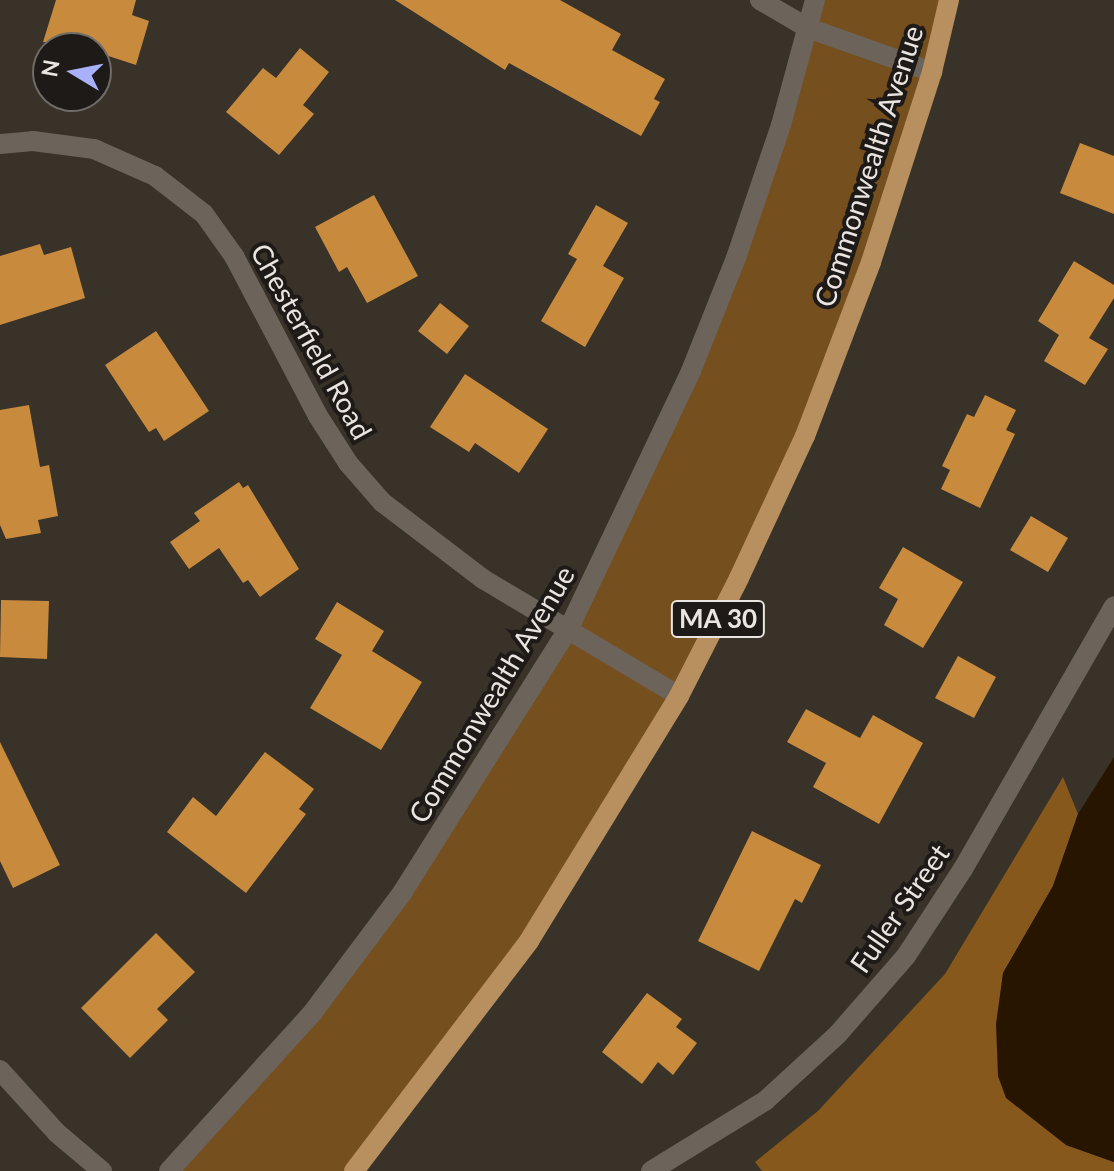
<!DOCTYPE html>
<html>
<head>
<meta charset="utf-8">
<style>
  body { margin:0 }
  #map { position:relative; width:1114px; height:1171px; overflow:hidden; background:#393229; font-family:Lato,sans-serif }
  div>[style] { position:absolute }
  .green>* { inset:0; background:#754f1e }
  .forest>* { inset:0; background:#86581b }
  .water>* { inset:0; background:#281500 }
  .building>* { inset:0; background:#c88a3d }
  .minor>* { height:20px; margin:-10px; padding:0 10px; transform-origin:10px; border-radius:10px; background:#6c635a }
  .major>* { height:20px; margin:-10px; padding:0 10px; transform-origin:10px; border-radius:10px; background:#b88f5e }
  span { translate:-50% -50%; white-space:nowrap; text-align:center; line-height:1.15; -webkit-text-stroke:8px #1e1a17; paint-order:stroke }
  .shield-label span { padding:2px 6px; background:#1e1a17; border:2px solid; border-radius:6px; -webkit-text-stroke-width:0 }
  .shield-label { font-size:26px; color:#eae5e0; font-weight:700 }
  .street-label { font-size:28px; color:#eae5e0 }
  .north { position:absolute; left:32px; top:32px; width:80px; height:80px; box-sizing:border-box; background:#1e1a17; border:2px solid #706b67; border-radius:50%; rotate:280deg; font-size:22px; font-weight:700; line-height:32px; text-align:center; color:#eae5e0 }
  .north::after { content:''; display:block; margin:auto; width:28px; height:36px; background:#a9b0fc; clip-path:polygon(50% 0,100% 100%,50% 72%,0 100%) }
</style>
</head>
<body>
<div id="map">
  <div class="green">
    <div style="clip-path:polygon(815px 0,949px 0,805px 436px,614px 806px,354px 1171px,169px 1171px,313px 1012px,569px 628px,691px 371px)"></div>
  </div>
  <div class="forest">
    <div style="clip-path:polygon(1063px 777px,1078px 814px,1053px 886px,1003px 973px,998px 1049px,1066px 1145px,1114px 1162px,1114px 1171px,762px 1171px,755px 1162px,818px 1111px,945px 974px)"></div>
  </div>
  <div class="water">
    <div style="clip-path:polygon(1114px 757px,1114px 1162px,1066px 1145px,1006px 1098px,998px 1076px,996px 1024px,1003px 973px,1053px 886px,1078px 814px)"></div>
  </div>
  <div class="building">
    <div style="clip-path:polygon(56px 0,136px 0,132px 15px,149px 21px,136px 65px,96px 52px,96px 48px,43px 42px)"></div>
    <div style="clip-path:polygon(395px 0,560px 0,621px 34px,612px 50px,665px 79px,654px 99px,660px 102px,641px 136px,509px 63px,505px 70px)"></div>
    <div style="clip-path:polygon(300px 48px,329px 72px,303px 105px,314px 114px,279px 155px,226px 112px,263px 68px,276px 78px)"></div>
    <div style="clip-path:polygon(1080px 143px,1114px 156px,1114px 214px,1060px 193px)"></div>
    <div style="clip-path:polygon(374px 195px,418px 276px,367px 303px,347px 267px,339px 272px,315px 227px)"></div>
    <div style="clip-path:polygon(596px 205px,628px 223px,603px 266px,624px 278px,585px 347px,541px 321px,577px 259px,568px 254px)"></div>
    <div style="clip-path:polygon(40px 244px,44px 255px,71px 247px,85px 298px,0 325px,0 256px)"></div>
    <div style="clip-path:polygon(1074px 261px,1114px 285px,1114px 298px,1089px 338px,1108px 349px,1085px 385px,1044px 361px,1059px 335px,1038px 321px)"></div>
    <div style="clip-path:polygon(440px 303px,469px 326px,447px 354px,418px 331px)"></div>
    <div style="clip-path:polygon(156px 331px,209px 411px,164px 441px,156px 428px,149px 432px,105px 365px)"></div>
    <div style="clip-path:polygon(465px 374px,548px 429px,519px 473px,475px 443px,469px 452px,430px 427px)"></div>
    <div style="clip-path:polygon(985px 395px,1016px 410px,1006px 430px,1015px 434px,980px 508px,941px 489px,950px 470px,942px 466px,967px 414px,974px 417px)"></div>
    <div style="clip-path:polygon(29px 405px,40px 467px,49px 465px,58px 516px,38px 520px,41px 533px,6px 539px,0 525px,0 410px)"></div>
    <div style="clip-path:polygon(239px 482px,243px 488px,248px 485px,299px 569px,260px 597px,248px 580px,243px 583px,219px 548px,189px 569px,170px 542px,200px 521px,194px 513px)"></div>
    <div style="clip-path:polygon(1031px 516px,1068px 538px,1048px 572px,1010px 550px)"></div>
    <div style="clip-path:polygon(903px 547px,963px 582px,923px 648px,884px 625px,898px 599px,879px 588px)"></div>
    <div style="clip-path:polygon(1px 600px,49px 601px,47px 659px,0 657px)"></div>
    <div style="clip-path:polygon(337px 602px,384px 631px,372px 651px,422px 682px,381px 750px,310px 708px,342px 655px,315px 639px)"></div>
    <div style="clip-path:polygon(958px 656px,996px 677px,974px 718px,935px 698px)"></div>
    <div style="clip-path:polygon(806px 709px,860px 738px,873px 715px,923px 743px,879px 824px,813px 787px,826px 763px,787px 742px)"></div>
    <div style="clip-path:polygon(0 742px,60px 865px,13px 888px,0 861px)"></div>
    <div style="clip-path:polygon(265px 752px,314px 789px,299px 809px,306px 814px,246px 893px,167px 832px,193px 797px,216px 816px)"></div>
    <div style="clip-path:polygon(752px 831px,821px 865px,802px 903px,795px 899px,759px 971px,698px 941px)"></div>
    <div style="clip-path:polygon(156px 933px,195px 972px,157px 1009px,168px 1020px,130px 1058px,81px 1008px)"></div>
    <div style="clip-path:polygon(647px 993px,682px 1019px,676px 1027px,697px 1043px,673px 1075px,658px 1062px,642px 1084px,602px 1052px)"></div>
  </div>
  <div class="minor">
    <div style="left:760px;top:0;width:56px;rotate:30.3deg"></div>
    <div style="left:808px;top:28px;width:132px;rotate:19.5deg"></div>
    <div style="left:0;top:144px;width:33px;rotate:-5deg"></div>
    <div style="left:33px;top:141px;width:62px;rotate:7.5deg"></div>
    <div style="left:94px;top:149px;width:67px;rotate:23.9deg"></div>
    <div style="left:155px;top:176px;width:62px;rotate:37.8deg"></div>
    <div style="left:204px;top:214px;width:52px;rotate:54.5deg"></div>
    <div style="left:234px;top:256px;width:181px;rotate:62.3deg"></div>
    <div style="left:318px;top:416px;width:56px;rotate:57.4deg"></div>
    <div style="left:348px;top:463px;width:52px;rotate:48.9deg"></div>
    <div style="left:382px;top:502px;width:127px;rotate:37.3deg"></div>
    <div style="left:483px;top:579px;width:228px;rotate:30.8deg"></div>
    <div style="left:0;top:1070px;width:85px;rotate:47.9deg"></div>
    <div style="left:57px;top:1133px;width:59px;rotate:40.2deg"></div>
    <div style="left:169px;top:1171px;width:215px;rotate:-47.8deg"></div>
    <div style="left:313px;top:1012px;width:149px;rotate:-53.2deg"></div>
    <div style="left:402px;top:893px;width:313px;rotate:-57.8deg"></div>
    <div style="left:569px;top:628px;width:284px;rotate:-64.6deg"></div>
    <div style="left:691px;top:371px;width:122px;rotate:-68.3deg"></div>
    <div style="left:736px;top:258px;width:140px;rotate:-71.3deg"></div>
    <div style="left:781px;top:125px;width:130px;rotate:-74.8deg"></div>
    <div style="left:651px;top:1171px;width:134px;rotate:-31.6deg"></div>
    <div style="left:765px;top:1101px;width:99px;rotate:-42.5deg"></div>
    <div style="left:838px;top:1034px;width:103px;rotate:-48.9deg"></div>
    <div style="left:906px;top:956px;width:104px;rotate:-56.8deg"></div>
    <div style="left:963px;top:869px;width:303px;rotate:-60.1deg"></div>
  </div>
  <div class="major">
    <div style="left:354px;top:1171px;width:289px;rotate:-52.7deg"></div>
    <div style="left:529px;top:941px;width:287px;rotate:-58.5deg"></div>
    <div style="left:679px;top:696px;width:132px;rotate:-63deg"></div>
    <div style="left:739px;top:578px;width:157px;rotate:-65.1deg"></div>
    <div style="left:805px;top:436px;width:186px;rotate:-69.2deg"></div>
    <div style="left:871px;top:262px;width:200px;rotate:-72.2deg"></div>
    <div style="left:932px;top:72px;width:74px;rotate:-76.7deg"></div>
  </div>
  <div class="shield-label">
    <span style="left:718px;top:619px">MA 30</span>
  </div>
  <div class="street-label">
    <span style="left:868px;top:166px;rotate:-72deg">Commonwealth Avenue</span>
    <span style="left:312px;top:341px;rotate:61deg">Chesterfield Road</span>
    <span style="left:491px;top:694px;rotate:-59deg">Commonwealth Avenue</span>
    <span style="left:899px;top:908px;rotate:-55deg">Fuller Street</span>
  </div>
  <div class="north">N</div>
</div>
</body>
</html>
